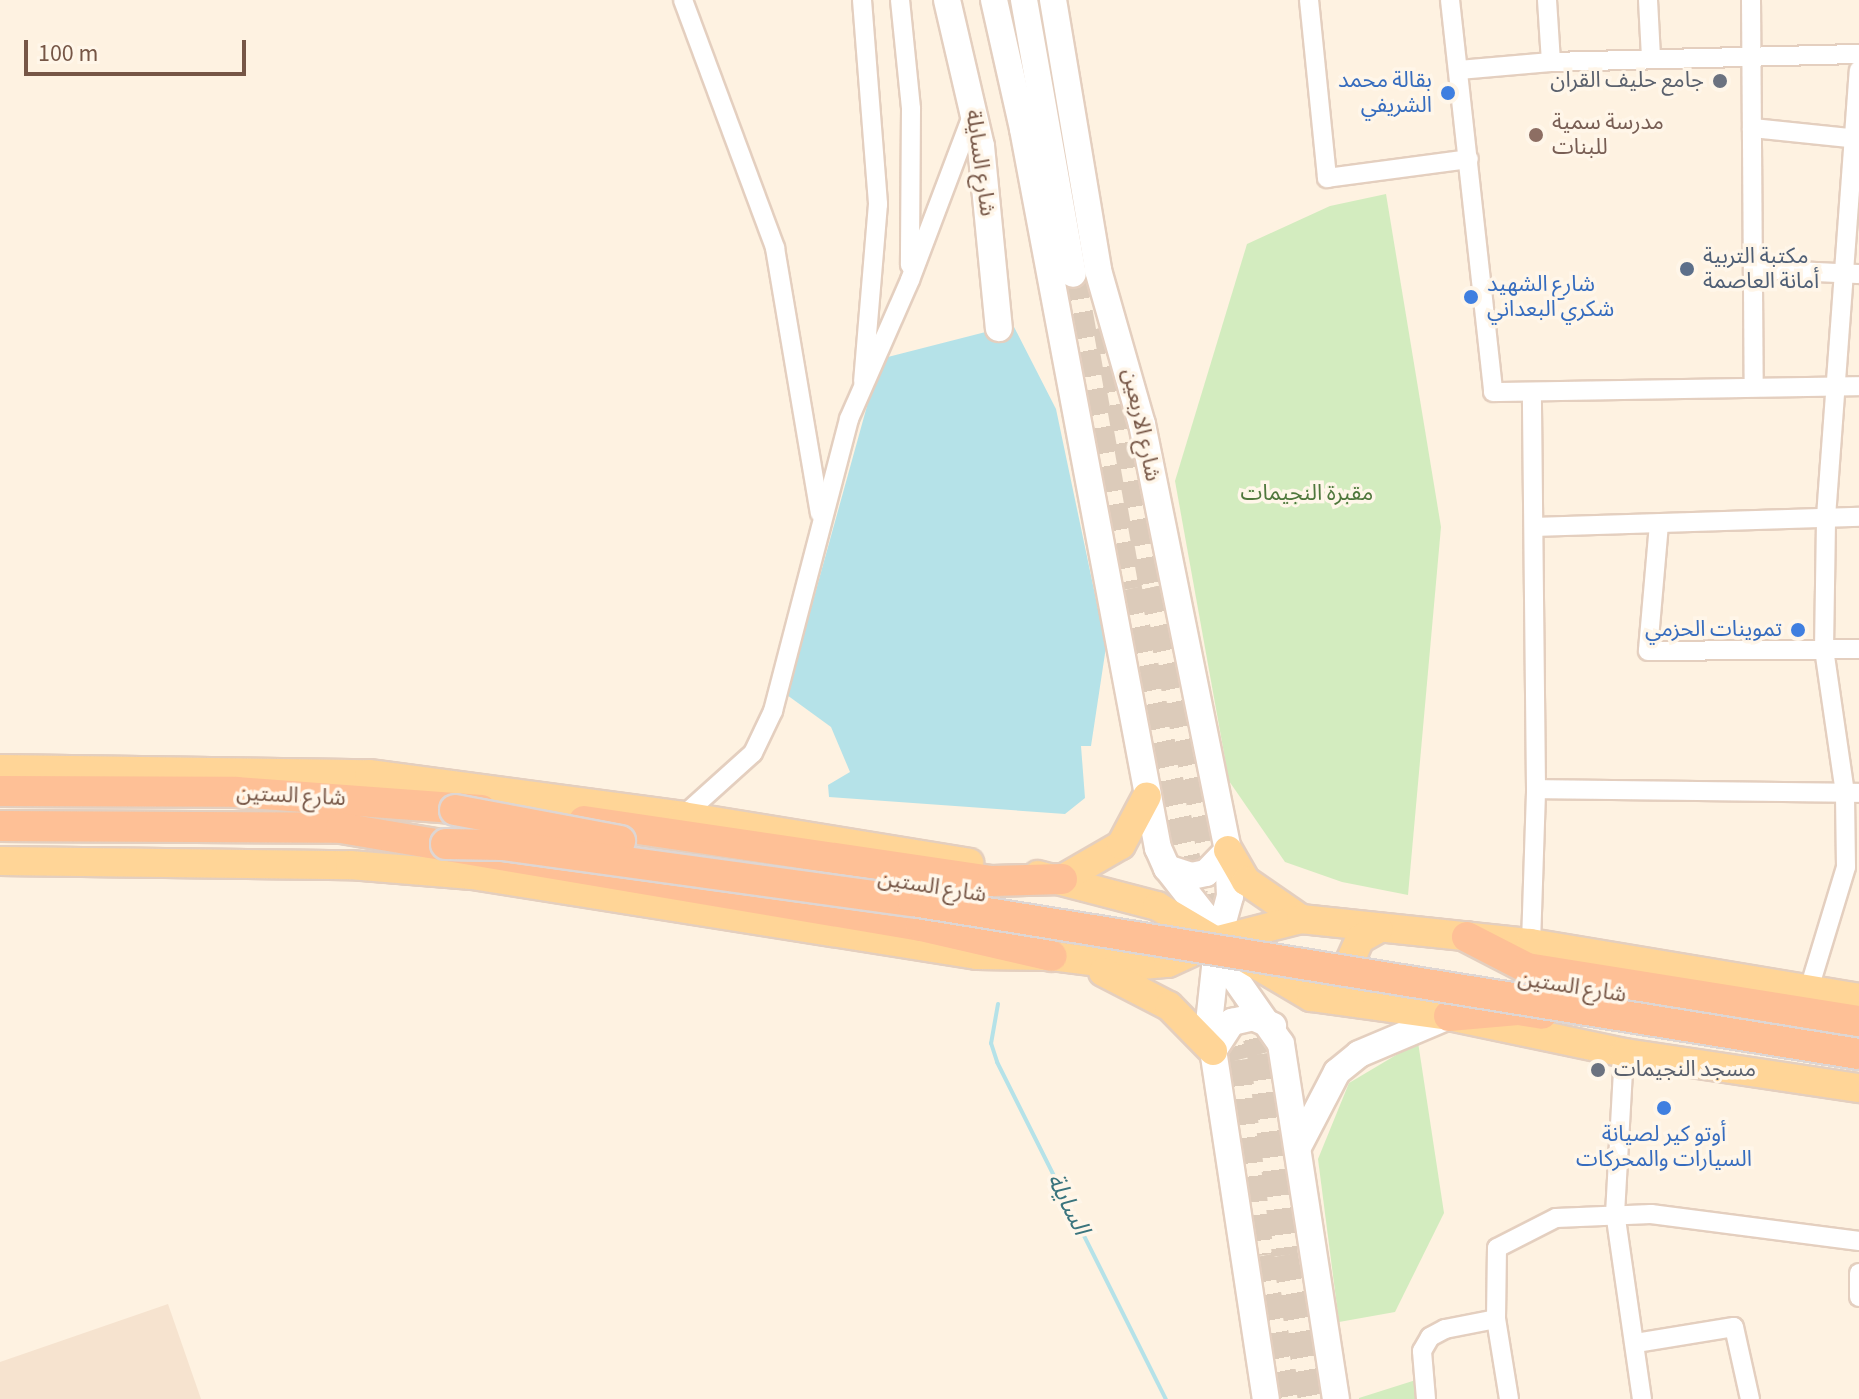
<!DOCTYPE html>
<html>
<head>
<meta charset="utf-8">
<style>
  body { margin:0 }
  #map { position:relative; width:1859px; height:1399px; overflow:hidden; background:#fef2e1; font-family:"Source Sans 3","Noto Sans Arabic",sans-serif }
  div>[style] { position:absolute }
  .residential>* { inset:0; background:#f6e3cf }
  .green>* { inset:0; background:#d3ecbf }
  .water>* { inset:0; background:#b5e2e8 }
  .stream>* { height:4px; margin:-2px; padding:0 2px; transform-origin:2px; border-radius:2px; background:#b5e2e8 }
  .secondary-tunnel>* { height:26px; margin-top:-13px; transform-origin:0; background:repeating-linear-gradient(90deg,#dccbba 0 26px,transparent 0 39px) }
  .roads { filter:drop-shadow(2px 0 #e4cfbf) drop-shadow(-2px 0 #e4cfbf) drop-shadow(0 2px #e4cfbf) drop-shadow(0 -2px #e4cfbf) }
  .minor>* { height:18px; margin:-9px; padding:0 9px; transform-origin:9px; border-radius:9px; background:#fff }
  .secondary>* { height:26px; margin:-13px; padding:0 13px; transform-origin:13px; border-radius:13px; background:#fff }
  .primary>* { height:28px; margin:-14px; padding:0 14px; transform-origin:14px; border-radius:14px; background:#ffd597 }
  .trunk>* { height:30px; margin:-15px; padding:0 15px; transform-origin:15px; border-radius:15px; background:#fec096 }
  .bridges { filter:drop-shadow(2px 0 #ded6d3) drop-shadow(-2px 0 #ded6d3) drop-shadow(0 2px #ded6d3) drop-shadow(0 -2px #ded6d3) }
  .trunk-bridge>* { height:30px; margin:-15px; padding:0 15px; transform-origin:15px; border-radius:15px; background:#fec096 }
  .dots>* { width:22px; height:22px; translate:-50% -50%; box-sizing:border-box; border:4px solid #fff6e9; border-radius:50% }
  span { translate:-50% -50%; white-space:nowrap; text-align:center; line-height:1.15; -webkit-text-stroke:7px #fff6e9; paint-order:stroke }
  .shop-label { font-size:22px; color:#366cbe }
  .right { translate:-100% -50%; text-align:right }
  .left { translate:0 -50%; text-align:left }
  .worship-label { font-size:22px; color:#5b616d }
  .education-label { font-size:22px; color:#785e54 }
  .street-label { font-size:22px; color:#765646 }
  .service-label { font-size:22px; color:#4e5e75 }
  .park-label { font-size:22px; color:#4f773c }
  .water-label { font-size:24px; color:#3a747d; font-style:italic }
  .scale { position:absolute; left:24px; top:40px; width:222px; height:36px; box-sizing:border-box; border:4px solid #765646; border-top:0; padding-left:10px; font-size:24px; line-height:28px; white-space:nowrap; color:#765646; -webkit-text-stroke:6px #fff6e9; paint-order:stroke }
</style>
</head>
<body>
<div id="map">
  <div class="residential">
    <div style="clip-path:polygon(168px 1304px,201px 1399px,0 1399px,0 1362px)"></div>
  </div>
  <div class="green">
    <div style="clip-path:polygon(1386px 194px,1441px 527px,1408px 895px,1342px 882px,1285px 862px,1229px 781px,1175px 481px,1247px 244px,1330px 206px)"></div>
    <div style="clip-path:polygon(1418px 1042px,1444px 1213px,1395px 1312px,1339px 1322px,1318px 1159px,1349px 1083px)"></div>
    <div style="clip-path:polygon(1419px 1379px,1420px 1399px,1359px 1399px,1359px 1398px)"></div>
  </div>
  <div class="water">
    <div style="clip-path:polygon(1013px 325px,1056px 409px,1106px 647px,1091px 746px,1081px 746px,1085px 798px,1065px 814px,829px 797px,828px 785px,850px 772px,831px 727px,787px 695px,880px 359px)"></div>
  </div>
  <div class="stream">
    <div style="left:998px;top:1004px;width:40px;rotate:100deg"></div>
    <div style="left:991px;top:1043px;width:20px;rotate:72deg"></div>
    <div style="left:997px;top:1062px;width:377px;rotate:63.4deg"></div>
  </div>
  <div class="secondary-tunnel">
    <div style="left:1073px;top:274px;width:320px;rotate:79.9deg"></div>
    <div style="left:1129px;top:589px;width:313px;rotate:77.8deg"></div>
    <div style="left:1106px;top:327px;width:264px;rotate:80deg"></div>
    <div style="left:1152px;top:587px;width:345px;rotate:77.6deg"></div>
    <div style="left:1215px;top:971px;width:92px;rotate:75.5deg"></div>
    <div style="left:1238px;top:1060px;width:197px;rotate:83.3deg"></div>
    <div style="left:1261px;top:1256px;width:146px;rotate:79.3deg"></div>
    <div style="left:1246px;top:1000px;width:56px;rotate:75.5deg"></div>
    <div style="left:1260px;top:1054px;width:203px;rotate:82.9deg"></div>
    <div style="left:1285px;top:1255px;width:146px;rotate:79.8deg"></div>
  </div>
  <div class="roads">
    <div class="minor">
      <div style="left:683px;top:0;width:265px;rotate:69.6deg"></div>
      <div style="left:775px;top:248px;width:269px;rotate:80.4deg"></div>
      <div style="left:862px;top:0;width:205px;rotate:85.5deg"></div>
      <div style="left:878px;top:204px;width:178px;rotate:94.8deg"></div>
      <div style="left:900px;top:0;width:110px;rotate:84.2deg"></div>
      <div style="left:911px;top:109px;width:156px;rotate:90.4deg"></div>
      <div style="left:1309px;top:0;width:179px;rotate:84.2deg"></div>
      <div style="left:1327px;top:178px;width:143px;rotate:-7.6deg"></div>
      <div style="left:1450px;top:0;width:394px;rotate:83.7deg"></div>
      <div style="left:1493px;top:392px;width:366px;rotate:-0.9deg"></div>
      <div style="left:1547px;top:0;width:62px;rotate:86.3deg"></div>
      <div style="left:1648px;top:0;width:58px;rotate:87deg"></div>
      <div style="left:1751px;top:0;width:387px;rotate:89.6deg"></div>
      <div style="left:1459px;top:70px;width:92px;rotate:-5deg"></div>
      <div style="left:1551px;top:62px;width:308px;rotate:-1.5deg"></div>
      <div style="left:1752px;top:128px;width:108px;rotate:5.9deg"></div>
      <div style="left:1753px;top:269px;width:106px;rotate:2.7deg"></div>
      <div style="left:1659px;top:524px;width:127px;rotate:95deg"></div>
      <div style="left:1648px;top:651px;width:211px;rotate:-0.5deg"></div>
      <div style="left:1534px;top:527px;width:325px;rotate:-1.8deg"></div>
      <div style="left:1536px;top:789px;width:323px;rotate:0.7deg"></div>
      <div style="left:683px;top:816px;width:94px;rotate:-42deg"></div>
      <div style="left:753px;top:753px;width:47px;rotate:-64.5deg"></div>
      <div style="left:773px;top:711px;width:302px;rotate:-75.4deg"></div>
      <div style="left:849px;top:419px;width:152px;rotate:-66.3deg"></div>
      <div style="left:910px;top:280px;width:178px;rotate:-69.3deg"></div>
      <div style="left:1531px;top:943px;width:154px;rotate:-88.1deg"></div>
      <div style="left:1536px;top:789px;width:397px;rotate:-90.6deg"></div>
      <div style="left:1809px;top:989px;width:127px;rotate:-73.1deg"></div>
      <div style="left:1846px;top:867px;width:74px;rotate:-90.8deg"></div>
      <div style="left:1845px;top:793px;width:146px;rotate:-98.3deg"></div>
      <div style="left:1824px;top:649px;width:132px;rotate:-89.1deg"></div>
      <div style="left:1826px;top:517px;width:448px;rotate:-85.8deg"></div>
      <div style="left:1624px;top:1053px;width:159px;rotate:93.2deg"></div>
      <div style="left:1615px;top:1212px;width:189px;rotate:81.8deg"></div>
      <div style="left:1859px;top:1273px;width:24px;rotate:90deg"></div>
      <div style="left:1636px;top:1343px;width:99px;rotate:-9.3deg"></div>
      <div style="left:1734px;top:1327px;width:74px;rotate:77.5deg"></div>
      <div style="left:1426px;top:1399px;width:48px;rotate:-94.8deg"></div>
      <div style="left:1422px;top:1351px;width:16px;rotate:-60deg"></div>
      <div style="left:1430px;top:1337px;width:17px;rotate:-28deg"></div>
      <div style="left:1445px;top:1329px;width:52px;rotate:-11.1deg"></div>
      <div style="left:1509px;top:1399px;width:81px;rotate:-99.2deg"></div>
      <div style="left:1496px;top:1319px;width:71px;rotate:-89.2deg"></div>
      <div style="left:1497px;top:1248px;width:66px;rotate:-27deg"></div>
      <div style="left:1556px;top:1218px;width:95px;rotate:-2.4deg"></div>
      <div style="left:1651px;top:1214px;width:210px;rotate:7.4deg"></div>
    </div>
    <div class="secondary">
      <div style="left:947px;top:0;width:150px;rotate:76.9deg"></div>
      <div style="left:981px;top:146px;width:183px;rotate:84.4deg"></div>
      <div style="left:994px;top:0;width:132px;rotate:77.3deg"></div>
      <div style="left:1023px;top:129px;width:732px;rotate:79.37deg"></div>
      <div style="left:1158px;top:848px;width:22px;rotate:66deg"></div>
      <div style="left:1167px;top:868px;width:60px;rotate:51.8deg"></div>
      <div style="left:1204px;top:915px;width:65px;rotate:64.6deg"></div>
      <div style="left:1232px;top:974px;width:85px;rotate:55deg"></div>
      <div style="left:1281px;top:1044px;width:359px;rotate:81.2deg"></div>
      <div style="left:1024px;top:0;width:278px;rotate:79.9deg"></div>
      <div style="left:1053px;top:0;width:274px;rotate:80.5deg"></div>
      <div style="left:1098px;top:270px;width:160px;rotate:74.1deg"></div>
      <div style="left:1142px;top:424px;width:435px;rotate:78.6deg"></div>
      <div style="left:1228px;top:850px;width:46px;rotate:87.5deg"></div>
      <div style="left:1230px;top:896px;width:46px;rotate:105.3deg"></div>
      <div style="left:1218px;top:940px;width:83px;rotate:96.2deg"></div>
      <div style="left:1209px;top:1023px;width:380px;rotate:81.4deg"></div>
      <div style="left:1167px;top:868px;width:26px;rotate:18deg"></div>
      <div style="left:1192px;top:876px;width:14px;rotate:-12deg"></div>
      <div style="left:1206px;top:873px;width:32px;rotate:-46deg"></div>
      <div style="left:1213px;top:1051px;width:35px;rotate:-57deg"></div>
      <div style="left:1232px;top:1022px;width:22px;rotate:-13deg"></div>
      <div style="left:1253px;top:1017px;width:22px;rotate:24deg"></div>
      <div style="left:1299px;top:1145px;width:82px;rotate:-62.5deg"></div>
      <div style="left:1337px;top:1072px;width:28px;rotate:-39deg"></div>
      <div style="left:1359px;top:1054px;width:98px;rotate:-22.9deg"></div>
    </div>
    <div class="primary">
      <div style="left:0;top:769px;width:369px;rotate:0.8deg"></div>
      <div style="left:369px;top:774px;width:317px;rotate:7.6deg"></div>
      <div style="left:683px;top:816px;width:290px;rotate:9.3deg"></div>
      <div style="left:1228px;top:850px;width:36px;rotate:60deg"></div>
      <div style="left:1246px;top:881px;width:67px;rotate:34.6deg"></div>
      <div style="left:0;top:861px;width:350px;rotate:0.7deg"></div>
      <div style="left:350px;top:865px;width:122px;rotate:4.7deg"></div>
      <div style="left:472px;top:875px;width:511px;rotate:9deg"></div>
      <div style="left:977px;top:955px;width:75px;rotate:0.8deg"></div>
      <div style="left:1052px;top:956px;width:79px;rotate:7.3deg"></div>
      <div style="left:1130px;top:966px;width:38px;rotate:-5deg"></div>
      <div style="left:1168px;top:963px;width:55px;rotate:-24.7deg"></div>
      <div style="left:1218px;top:940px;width:86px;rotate:-14.2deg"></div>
      <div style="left:1301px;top:919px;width:231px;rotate:6deg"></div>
      <div style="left:1531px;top:943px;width:333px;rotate:9.5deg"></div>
      <div style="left:1038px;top:875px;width:123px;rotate:14.6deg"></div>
      <div style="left:1157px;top:906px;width:179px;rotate:30.6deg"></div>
      <div style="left:1311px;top:997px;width:139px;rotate:7.8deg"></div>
      <div style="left:1449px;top:1016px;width:179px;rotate:11.9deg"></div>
      <div style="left:1624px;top:1053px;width:238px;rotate:8.5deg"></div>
      <div style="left:1062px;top:879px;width:68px;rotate:-30deg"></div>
      <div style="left:1121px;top:845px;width:55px;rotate:-62deg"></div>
      <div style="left:1103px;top:972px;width:74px;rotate:27.3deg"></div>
      <div style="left:1169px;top:1006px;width:63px;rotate:45.6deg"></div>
      <div style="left:1363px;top:988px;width:31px;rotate:-112deg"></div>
      <div style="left:1351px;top:959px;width:22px;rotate:-66deg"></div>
      <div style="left:1360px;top:939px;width:21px;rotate:-29deg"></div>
    </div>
    <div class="trunk">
      <div style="left:0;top:791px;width:236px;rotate:0.2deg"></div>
      <div style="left:236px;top:792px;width:246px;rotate:4.2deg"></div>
      <div style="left:584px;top:821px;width:412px;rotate:8.4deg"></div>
      <div style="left:992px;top:881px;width:70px;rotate:-1.6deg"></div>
      <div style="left:0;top:826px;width:341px;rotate:0.3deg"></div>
      <div style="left:341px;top:828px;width:588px;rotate:9.59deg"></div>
      <div style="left:921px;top:926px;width:134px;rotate:12.9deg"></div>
      <div style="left:1467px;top:937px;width:68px;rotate:27.3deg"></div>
      <div style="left:1527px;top:968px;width:336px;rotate:9.1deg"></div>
      <div style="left:1449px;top:1016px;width:69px;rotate:-5deg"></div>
      <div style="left:1518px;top:1010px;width:24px;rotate:9deg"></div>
    </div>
  </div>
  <div class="bridges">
    <div class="trunk-bridge">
      <div style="left:455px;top:810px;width:168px;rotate:10.6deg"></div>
      <div style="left:446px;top:844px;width:56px;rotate:1deg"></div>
      <div style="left:502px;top:845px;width:415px;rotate:7.8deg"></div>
      <div style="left:913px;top:901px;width:958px;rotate:9.19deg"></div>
    </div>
  </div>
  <div class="dots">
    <div style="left:1720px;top:81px;background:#6b7280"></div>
    <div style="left:1448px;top:93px;background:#3f7fe0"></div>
    <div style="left:1536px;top:135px;background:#8d6e63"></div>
    <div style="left:1687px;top:269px;background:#5c6f8a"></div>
    <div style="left:1471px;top:297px;background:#3f7fe0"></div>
    <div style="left:1798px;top:630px;background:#3f7fe0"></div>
    <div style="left:1598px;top:1070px;background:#6b7280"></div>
    <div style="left:1664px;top:1108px;background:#3f7fe0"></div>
  </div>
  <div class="shop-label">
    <span class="right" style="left:1432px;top:93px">بقالة محمد<br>الشريفي</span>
    <span class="left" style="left:1487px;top:297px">شارع الشهيد<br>شكري البعداني</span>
    <span class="right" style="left:1782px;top:630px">تموينات الحزمي</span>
    <span style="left:1664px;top:1147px">أوتو كير لصيانة<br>السيارات والمحركات</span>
  </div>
  <div class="worship-label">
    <span class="right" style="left:1704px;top:81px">جامع حليف القران</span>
    <span class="left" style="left:1614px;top:1070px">مسجد النجيمات</span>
  </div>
  <div class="education-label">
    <span class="left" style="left:1552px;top:135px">مدرسة سمية<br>للبنات</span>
  </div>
  <div class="street-label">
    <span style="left:980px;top:163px;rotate:82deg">شارع السايلة</span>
    <span style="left:1141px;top:425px;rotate:78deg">شارع الاربعين</span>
    <span style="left:291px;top:796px;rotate:3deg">شارع الستين</span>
    <span style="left:932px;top:887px;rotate:9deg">شارع الستين</span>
    <span style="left:1572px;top:987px;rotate:9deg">شارع الستين</span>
  </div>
  <div class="service-label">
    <span class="left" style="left:1703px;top:269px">مكتبة التربية<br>أمانة العاصمة</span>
  </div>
  <div class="park-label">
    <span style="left:1307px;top:494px">مقبرة النجيمات</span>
  </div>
  <div class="water-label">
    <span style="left:1068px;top:1204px;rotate:63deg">السايلة</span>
  </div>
  <div class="scale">100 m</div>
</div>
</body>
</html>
